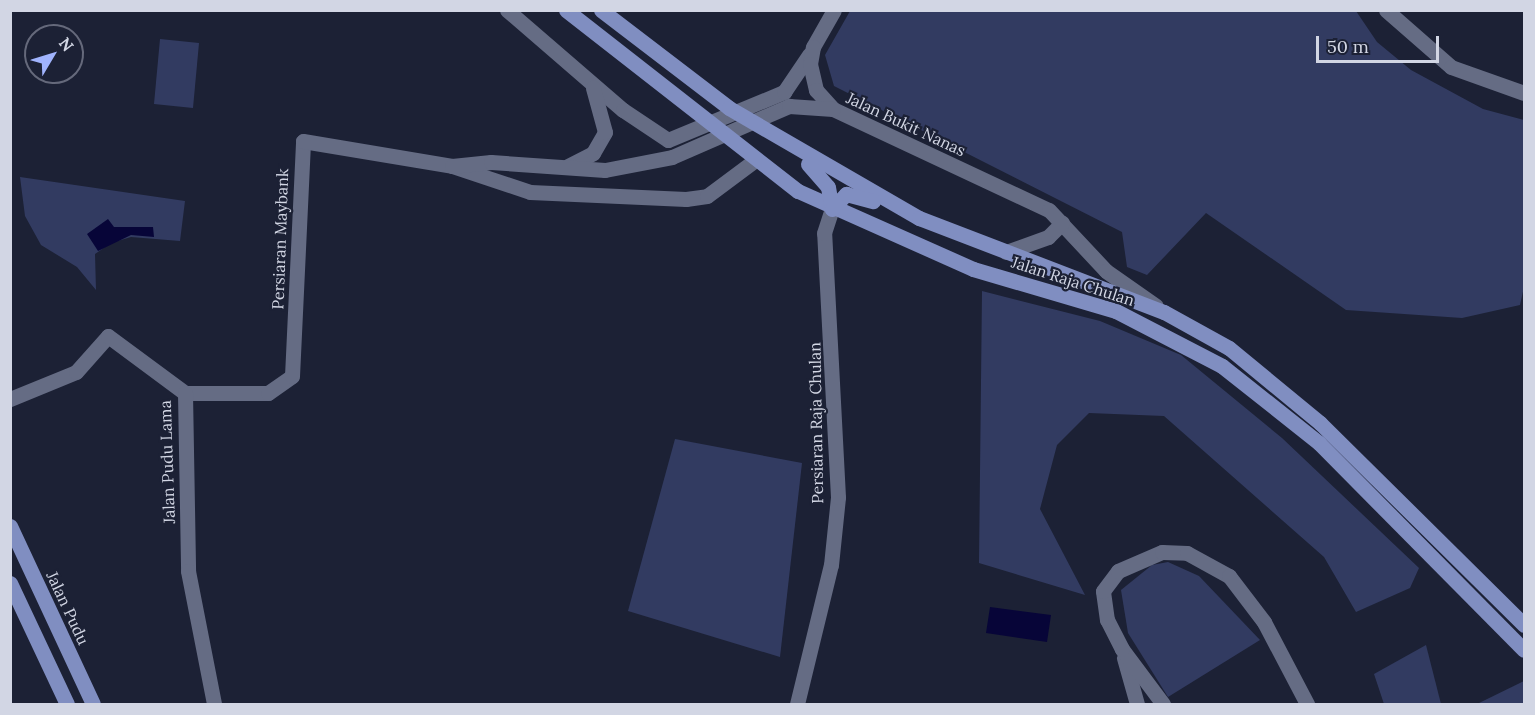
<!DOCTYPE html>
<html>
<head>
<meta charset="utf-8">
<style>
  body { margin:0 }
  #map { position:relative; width:1535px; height:715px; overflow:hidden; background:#1c2135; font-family:Lora,serif }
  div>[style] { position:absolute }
  .green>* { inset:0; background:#323b61 }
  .water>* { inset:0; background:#070538 }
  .minor>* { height:15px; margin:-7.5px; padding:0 7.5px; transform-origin:7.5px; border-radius:7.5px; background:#656c84 }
  .major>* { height:15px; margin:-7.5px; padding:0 7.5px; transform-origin:7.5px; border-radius:7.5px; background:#808ec1 }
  span { translate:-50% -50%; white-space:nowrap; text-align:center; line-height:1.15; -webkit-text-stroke:4.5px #1c2135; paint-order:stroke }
  .street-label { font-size:16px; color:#d2d6e4 }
  .frame { position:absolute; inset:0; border:12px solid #d2d6e4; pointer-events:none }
  .north { position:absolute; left:24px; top:24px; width:60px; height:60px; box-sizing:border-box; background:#1c2135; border:2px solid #65697b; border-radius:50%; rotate:52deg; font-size:16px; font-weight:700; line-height:24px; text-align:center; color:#d2d6e4 }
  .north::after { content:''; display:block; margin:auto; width:21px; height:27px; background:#a0b3fd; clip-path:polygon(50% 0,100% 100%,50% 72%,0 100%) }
  .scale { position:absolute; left:1316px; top:36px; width:123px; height:27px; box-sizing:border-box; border:3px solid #d2d6e4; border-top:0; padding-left:8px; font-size:18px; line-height:21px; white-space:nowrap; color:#d2d6e4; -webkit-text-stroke:4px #1c2135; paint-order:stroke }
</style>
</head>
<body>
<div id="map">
  <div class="green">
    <div style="clip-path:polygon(850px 11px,1356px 11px,1377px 42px,1411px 70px,1483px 109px,1524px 120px,1524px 287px,1520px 305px,1462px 318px,1346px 310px,1206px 213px,1147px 275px,1127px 267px,1122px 232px,834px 86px,825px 55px)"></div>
    <div style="clip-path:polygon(160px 39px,199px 43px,193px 108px,154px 104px)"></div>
    <div style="clip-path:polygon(20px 177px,185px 201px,180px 241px,131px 237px,111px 243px,95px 254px,96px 290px,77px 267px,41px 245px,25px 216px)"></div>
    <div style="clip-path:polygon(982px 291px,1100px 321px,1181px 355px,1282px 438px,1419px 568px,1410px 588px,1356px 612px,1324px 557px,1164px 416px,1089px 413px,1057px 445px,1040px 509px,1085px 595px,979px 563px)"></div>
    <div style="clip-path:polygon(675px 439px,802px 463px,780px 657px,628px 611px)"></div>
    <div style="clip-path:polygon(1168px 562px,1199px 576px,1260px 640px,1168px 697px,1128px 633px,1121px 590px,1152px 565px)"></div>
    <div style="clip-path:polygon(1426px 645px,1441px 704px,1384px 704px,1374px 674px)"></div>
    <div style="clip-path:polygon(1524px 681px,1524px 704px,1477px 704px)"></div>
  </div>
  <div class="water">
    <div style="clip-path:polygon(108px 219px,114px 227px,153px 227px,154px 237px,131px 235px,98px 251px,87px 234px)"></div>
    <div style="clip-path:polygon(990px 607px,1051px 615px,1047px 642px,986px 633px)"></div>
  </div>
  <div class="minor">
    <div style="left:507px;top:10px;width:153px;rotate:40.8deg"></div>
    <div style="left:623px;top:110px;width:54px;rotate:33.7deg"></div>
    <div style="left:668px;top:140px;width:126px;rotate:-22.5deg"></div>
    <div style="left:784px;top:92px;width:45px;rotate:-56deg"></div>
    <div style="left:834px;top:10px;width:43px;rotate:119.6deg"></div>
    <div style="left:813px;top:47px;width:17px;rotate:100deg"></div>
    <div style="left:810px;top:64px;width:27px;rotate:77deg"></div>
    <div style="left:816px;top:90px;width:25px;rotate:48deg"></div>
    <div style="left:833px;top:109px;width:238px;rotate:25.1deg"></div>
    <div style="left:1049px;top:210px;width:83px;rotate:46.9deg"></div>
    <div style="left:1106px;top:271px;width:61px;rotate:35deg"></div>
    <div style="left:1386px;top:10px;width:86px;rotate:41.2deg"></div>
    <div style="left:1451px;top:67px;width:77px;rotate:19.6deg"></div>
    <div style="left:452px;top:166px;width:82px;rotate:18.4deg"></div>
    <div style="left:530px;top:192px;width:156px;rotate:2.6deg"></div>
    <div style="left:686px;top:199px;width:21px;rotate:-8deg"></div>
    <div style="left:707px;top:196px;width:59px;rotate:-36.7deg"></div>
    <div style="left:568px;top:166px;width:28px;rotate:-27deg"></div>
    <div style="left:593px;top:153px;width:24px;rotate:-60deg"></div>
    <div style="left:605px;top:132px;width:46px;rotate:-105.3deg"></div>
    <div style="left:1006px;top:252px;width:45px;rotate:-19.7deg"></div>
    <div style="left:1048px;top:237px;width:20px;rotate:-45deg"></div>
    <div style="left:185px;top:393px;width:83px"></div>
    <div style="left:268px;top:393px;width:29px;rotate:-35deg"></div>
    <div style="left:292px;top:376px;width:235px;rotate:-87.3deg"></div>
    <div style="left:303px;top:141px;width:151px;rotate:9.5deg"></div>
    <div style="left:452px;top:166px;width:39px;rotate:-6deg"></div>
    <div style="left:491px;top:162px;width:114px;rotate:4deg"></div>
    <div style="left:605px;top:170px;width:68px;rotate:-11deg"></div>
    <div style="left:672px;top:157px;width:128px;rotate:-23.6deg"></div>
    <div style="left:789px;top:106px;width:44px;rotate:3.9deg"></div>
    <div style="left:10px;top:399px;width:71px;rotate:-22.2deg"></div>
    <div style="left:76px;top:372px;width:48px;rotate:-48.4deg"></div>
    <div style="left:108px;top:336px;width:96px;rotate:36.5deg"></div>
    <div style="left:185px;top:393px;width:178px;rotate:89deg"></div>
    <div style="left:188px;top:571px;width:136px;rotate:78.9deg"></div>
    <div style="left:1124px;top:658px;width:48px;rotate:74.2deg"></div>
    <div style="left:797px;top:704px;width:143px;rotate:-76.3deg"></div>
    <div style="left:831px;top:565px;width:68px;rotate:-84.1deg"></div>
    <div style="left:838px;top:497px;width:264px;rotate:-93deg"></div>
    <div style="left:824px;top:233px;width:25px;rotate:-72deg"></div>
    <div style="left:1163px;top:704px;width:69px;rotate:-126.7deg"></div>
    <div style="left:1122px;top:649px;width:33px;rotate:-117deg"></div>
    <div style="left:1107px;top:620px;width:29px;rotate:-98deg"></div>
    <div style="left:1103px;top:591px;width:25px;rotate:-53deg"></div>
    <div style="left:1118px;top:571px;width:48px;rotate:-23.4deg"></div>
    <div style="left:1162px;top:552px;width:25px;rotate:2deg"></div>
    <div style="left:1187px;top:553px;width:48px;rotate:28.7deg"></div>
    <div style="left:1229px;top:576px;width:58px;rotate:52.7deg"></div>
    <div style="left:1264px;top:622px;width:93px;rotate:62.3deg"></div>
  </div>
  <div class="major">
    <div style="left:566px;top:10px;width:294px;rotate:38deg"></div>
    <div style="left:798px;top:191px;width:192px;rotate:24deg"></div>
    <div style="left:973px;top:269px;width:149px;rotate:16.4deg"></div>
    <div style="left:1116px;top:311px;width:119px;rotate:27.4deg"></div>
    <div style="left:1222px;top:366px;width:124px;rotate:38.4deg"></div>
    <div style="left:1319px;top:443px;width:291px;rotate:45.3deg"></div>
    <div style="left:601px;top:10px;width:161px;rotate:37.4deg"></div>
    <div style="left:729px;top:108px;width:220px;rotate:30.1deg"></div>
    <div style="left:919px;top:218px;width:262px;rotate:21deg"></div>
    <div style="left:1164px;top:312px;width:74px;rotate:29deg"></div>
    <div style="left:1229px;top:348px;width:118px;rotate:39.5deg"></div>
    <div style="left:1320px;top:423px;width:287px;rotate:44.7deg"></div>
    <div style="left:808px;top:164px;width:30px;rotate:49deg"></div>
    <div style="left:828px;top:187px;width:22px;rotate:80deg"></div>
    <div style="left:832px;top:209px;width:21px;rotate:-47deg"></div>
    <div style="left:846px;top:194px;width:28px;rotate:15deg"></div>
    <div style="left:10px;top:526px;width:196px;rotate:65deg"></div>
    <div style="left:10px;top:583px;width:134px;rotate:64.8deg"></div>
  </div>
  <div class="street-label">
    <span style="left:906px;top:124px;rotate:25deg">Jalan Bukit Nanas</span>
    <span style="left:280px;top:239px;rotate:-88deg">Persiaran Maybank</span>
    <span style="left:1073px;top:281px;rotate:18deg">Jalan Raja Chulan</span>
    <span style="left:816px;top:423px;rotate:-91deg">Persiaran Raja Chulan</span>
    <span style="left:167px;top:462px;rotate:-92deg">Jalan Pudu Lama</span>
    <span style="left:68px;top:608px;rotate:65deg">Jalan Pudu</span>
  </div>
  <div class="frame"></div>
  <div class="north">N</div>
  <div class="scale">50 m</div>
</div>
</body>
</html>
